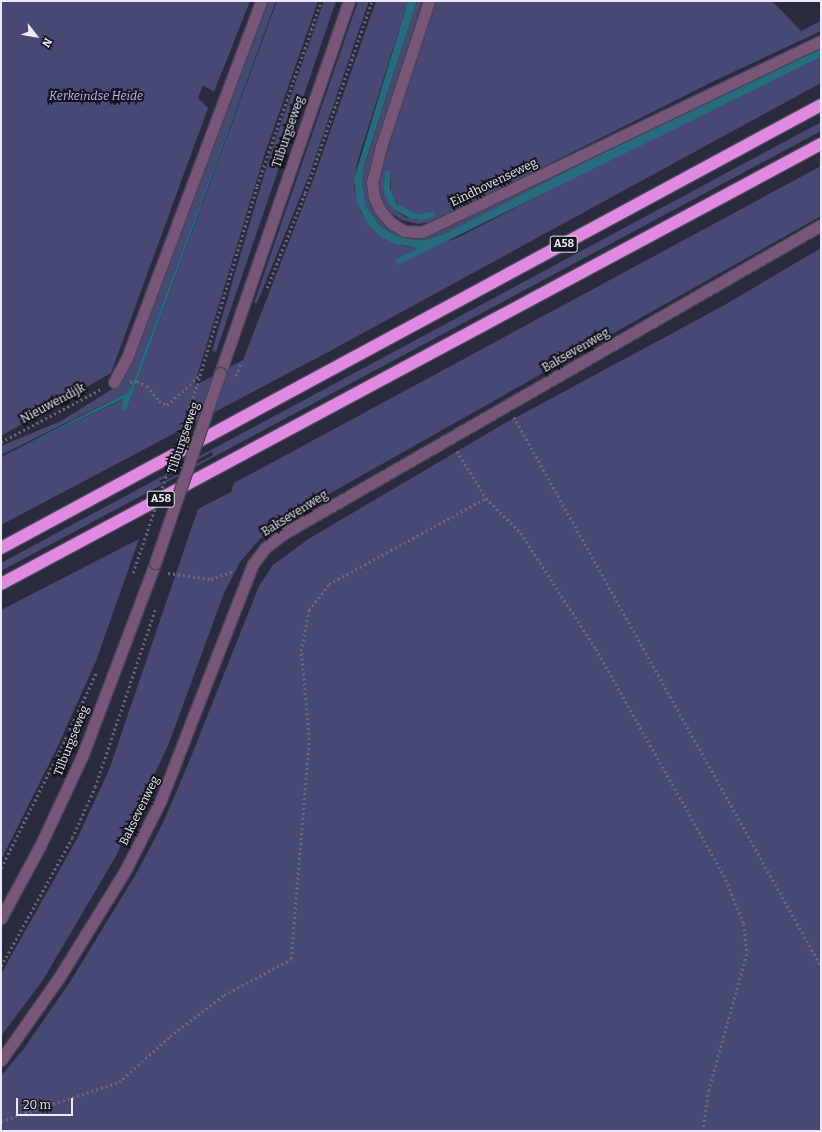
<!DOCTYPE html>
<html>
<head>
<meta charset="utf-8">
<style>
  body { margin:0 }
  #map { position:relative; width:822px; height:1132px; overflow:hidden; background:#2b2b3f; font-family:Bitter,serif }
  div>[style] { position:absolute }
  .green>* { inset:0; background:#484875 }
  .water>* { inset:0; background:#266c7e }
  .path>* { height:2.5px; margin-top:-1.25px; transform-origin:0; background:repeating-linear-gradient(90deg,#68687a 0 2px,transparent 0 5px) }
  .roads { filter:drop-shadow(1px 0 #464659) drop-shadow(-1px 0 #464659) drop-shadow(0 1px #464659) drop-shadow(0 -1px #464659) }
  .minor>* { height:11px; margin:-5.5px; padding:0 5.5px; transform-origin:5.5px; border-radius:5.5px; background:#785679 }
  .tertiary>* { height:11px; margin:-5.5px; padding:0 5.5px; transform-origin:5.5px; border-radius:5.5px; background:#785679 }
  .motorway>* { height:12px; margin:-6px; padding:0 6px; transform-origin:6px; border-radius:6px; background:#df89e1 }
  .path-bridge>* { height:2.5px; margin-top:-1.25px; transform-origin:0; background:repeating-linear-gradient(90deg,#68687a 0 2px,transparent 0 5px) }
  .bridges { filter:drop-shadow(1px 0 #464659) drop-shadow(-1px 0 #464659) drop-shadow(0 1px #464659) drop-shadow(0 -1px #464659) }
  .tertiary-bridge>* { height:11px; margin:-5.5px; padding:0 5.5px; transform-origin:5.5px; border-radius:5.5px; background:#785679 }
  span { translate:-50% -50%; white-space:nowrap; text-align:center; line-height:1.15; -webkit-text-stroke:4px #15151e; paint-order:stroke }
  .shield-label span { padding:1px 3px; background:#15151e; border:1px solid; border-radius:3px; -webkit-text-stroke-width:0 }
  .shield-label { font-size:11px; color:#eaeaf8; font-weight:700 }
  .park-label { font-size:12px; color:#b7b8fe; font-style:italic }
  .street-label { font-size:12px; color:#eaeaf8 }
  .frame { position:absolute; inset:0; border:2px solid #eaeaf8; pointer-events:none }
  .north { position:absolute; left:16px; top:16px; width:40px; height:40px; -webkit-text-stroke:3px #15151e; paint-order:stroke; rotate:121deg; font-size:11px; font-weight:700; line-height:16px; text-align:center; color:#eaeaf8 }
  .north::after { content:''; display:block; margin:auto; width:14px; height:18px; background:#eaeaf8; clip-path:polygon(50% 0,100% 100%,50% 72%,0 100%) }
  .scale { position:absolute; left:16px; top:1098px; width:57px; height:18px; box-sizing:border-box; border:2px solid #eaeaf8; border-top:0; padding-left:5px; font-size:12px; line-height:14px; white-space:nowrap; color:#eaeaf8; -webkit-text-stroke:3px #15151e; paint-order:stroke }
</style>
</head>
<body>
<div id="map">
  <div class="green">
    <div style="clip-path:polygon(1px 1px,250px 1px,214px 92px,203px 85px,198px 98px,208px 108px,111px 373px,1px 436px)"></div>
    <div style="clip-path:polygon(267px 1px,276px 1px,131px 388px,125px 394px,1px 455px,1px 446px,61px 421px,114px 388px,127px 372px)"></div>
    <div style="clip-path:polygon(277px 1px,318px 1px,265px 153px,194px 386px,243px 360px,315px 175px,376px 1px,408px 1px,357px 163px,354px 187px,360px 211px,374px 231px,403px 246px,419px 248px,395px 260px,459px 237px,654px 137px,821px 57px,821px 83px,330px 351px,1px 525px,1px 457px,124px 399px,126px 411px)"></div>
    <div style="clip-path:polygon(324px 1px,336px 1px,216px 352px,212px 351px,270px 155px)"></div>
    <div style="clip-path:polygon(358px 1px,369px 1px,310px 173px,257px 303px,254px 303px)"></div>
    <div style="clip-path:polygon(417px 1px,422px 1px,367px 180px,383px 220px,430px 234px,722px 88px,821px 46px,444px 234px,429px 239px,414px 240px,392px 234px,379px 225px,366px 206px,362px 183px,363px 170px)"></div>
    <div style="clip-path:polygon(evenodd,434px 1px,772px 1px,801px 31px,821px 21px,821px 31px,714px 81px,438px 220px,419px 224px,401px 220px,390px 212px,383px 202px,378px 183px,434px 1px,390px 172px,391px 194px,401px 208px,417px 214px,434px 211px,417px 220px,405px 217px,395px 210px,384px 176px,390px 172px)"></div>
    <div style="clip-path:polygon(evenodd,821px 122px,821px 131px,1px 571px,1px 563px,821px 122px,212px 452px,213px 455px,161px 483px,159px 481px,212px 452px)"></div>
    <div style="clip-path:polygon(821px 166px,821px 216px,329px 494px,260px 539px,240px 562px,224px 593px,169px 743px,116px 856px,43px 980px,1px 1036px,1px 974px,78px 837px,109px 770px,198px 509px,231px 492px,234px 483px)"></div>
    <div style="clip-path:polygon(821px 248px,821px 1131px,1px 1131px,1px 1076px,25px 1047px,70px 982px,136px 874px,162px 825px,189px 762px,259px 586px,273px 565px,310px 538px,500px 426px,721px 307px)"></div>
    <div style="clip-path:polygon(139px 539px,96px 661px,56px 750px,1px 860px,1px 610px)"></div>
  </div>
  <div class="water">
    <div style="clip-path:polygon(276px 1px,126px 411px,122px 410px,123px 399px,1px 457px,125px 394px,131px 388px)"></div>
    <div style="clip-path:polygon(408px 1px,417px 1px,364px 166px,362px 183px,366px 206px,379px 225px,392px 234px,414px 240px,429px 239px,444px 234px,708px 100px,821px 46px,821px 57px,398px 265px,395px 260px,418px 248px,395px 244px,380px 236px,368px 225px,357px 203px,354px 179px)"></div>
    <div style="clip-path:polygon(385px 170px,390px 172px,390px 189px,397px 204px,417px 214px,434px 211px,435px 216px,423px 220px,411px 219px,395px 210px,387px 201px,383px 188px)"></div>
  </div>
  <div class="path">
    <div style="left:267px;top:288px;width:102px;rotate:-68.2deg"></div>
    <div style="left:305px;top:193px;width:203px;rotate:-70.8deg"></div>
    <div style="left:130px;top:382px;width:7px;rotate:-8deg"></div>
    <div style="left:137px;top:381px;width:11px;rotate:27deg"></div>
    <div style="left:147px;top:386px;width:19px;rotate:51deg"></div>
    <div style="left:159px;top:401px;width:9px;rotate:27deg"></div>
    <div style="left:167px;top:405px;width:43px;rotate:-42.2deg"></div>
    <div style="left:197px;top:385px;width:208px;rotate:-73.2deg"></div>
    <div style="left:257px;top:186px;width:196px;rotate:-70.9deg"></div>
    <div style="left:514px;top:417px;width:629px;rotate:60.79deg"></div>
    <div style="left:1px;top:442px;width:113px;rotate:-27.9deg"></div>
    <div style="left:457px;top:451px;width:55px;rotate:58.3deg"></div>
    <div style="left:486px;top:498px;width:49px;rotate:45deg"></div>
    <div style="left:521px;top:533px;width:138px;rotate:57.1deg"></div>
    <div style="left:596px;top:649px;width:260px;rotate:60.5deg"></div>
    <div style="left:724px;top:875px;width:53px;rotate:67.8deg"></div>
    <div style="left:744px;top:924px;width:30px;rotate:84deg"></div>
    <div style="left:747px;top:954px;width:141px;rotate:105.6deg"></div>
    <div style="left:709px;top:1090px;width:41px;rotate:98.3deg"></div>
    <div style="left:168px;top:573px;width:43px;rotate:7.9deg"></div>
    <div style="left:211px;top:579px;width:24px;rotate:-19deg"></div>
    <div style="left:1px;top:868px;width:134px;rotate:-63.4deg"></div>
    <div style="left:61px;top:748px;width:83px;rotate:-65deg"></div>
    <div style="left:1px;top:966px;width:146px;rotate:-61deg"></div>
    <div style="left:72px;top:838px;width:56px;rotate:-65.7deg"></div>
    <div style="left:95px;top:787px;width:187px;rotate:-71.3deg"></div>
    <div style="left:1px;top:1121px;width:124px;rotate:-18.3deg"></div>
    <div style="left:119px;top:1082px;width:69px;rotate:-42deg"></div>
    <div style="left:170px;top:1036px;width:68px;rotate:-37.2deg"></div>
    <div style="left:224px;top:995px;width:76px;rotate:-28.2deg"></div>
    <div style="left:291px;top:959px;width:220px;rotate:-85.3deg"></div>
    <div style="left:309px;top:740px;width:89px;rotate:-95.1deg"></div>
    <div style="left:301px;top:651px;width:42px;rotate:-79deg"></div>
    <div style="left:309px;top:610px;width:33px;rotate:-52deg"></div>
    <div style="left:329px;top:584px;width:179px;rotate:-28.7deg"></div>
  </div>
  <div class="roads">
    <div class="minor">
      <div style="left:429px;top:1px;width:154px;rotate:108.2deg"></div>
      <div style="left:381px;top:147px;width:36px;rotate:104deg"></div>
      <div style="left:372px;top:182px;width:15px;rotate:82deg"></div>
      <div style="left:374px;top:197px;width:14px;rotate:65deg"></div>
      <div style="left:380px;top:210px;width:17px;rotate:50deg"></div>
      <div style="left:391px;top:223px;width:15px;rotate:32deg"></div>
      <div style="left:404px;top:231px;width:18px;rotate:3deg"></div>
      <div style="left:422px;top:232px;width:442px;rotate:-25.6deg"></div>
      <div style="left:114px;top:382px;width:27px;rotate:-62deg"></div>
      <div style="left:127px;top:358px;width:381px;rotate:-69.4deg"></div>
      <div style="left:1px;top:1060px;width:103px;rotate:-54.9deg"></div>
      <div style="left:60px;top:976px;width:126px;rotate:-58.3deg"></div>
      <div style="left:126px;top:869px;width:75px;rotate:-63.1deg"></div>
      <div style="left:160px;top:802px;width:256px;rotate:-68.7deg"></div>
      <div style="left:253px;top:564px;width:20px;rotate:-53deg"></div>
      <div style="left:265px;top:548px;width:23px;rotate:-38deg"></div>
      <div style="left:283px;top:534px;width:620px;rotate:-29.87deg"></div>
    </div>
    <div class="tertiary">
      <div style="left:220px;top:373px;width:394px;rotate:-70.9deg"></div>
      <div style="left:1px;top:918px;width:82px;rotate:-61.6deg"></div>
      <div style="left:40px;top:846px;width:102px;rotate:-64.9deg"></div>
      <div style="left:83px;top:754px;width:204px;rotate:-69.3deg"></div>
    </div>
    <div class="motorway">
      <div style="left:1px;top:548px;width:932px;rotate:-28.38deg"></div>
      <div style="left:1px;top:584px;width:931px;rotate:-28.22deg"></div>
    </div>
  </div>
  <div class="path-bridge">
    <div style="left:236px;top:376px;width:15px;rotate:-70deg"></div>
    <div style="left:133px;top:573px;width:199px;rotate:-71.2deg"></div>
  </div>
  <div class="bridges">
    <div class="tertiary-bridge">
      <div style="left:155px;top:563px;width:201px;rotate:-71.1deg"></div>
    </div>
  </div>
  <div class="shield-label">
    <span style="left:564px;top:244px">A58</span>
    <span style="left:161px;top:499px">A58</span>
  </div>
  <div class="park-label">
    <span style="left:96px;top:97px">Kerkeindse Heide</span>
  </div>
  <div class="street-label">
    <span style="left:289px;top:132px;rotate:-71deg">Tilburgseweg</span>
    <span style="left:494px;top:183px;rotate:-26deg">Eindhovenseweg</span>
    <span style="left:576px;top:351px;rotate:-30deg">Baksevenweg</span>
    <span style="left:53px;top:404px;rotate:-28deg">Nieuwendijk</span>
    <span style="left:184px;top:438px;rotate:-71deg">Tilburgseweg</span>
    <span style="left:295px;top:514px;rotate:-32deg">Baksevenweg</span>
    <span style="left:72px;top:741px;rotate:-68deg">Tilburgseweg</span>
    <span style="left:140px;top:811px;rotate:-64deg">Baksevenweg</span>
  </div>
  <div class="frame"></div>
  <div class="north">N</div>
  <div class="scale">20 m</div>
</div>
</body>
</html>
